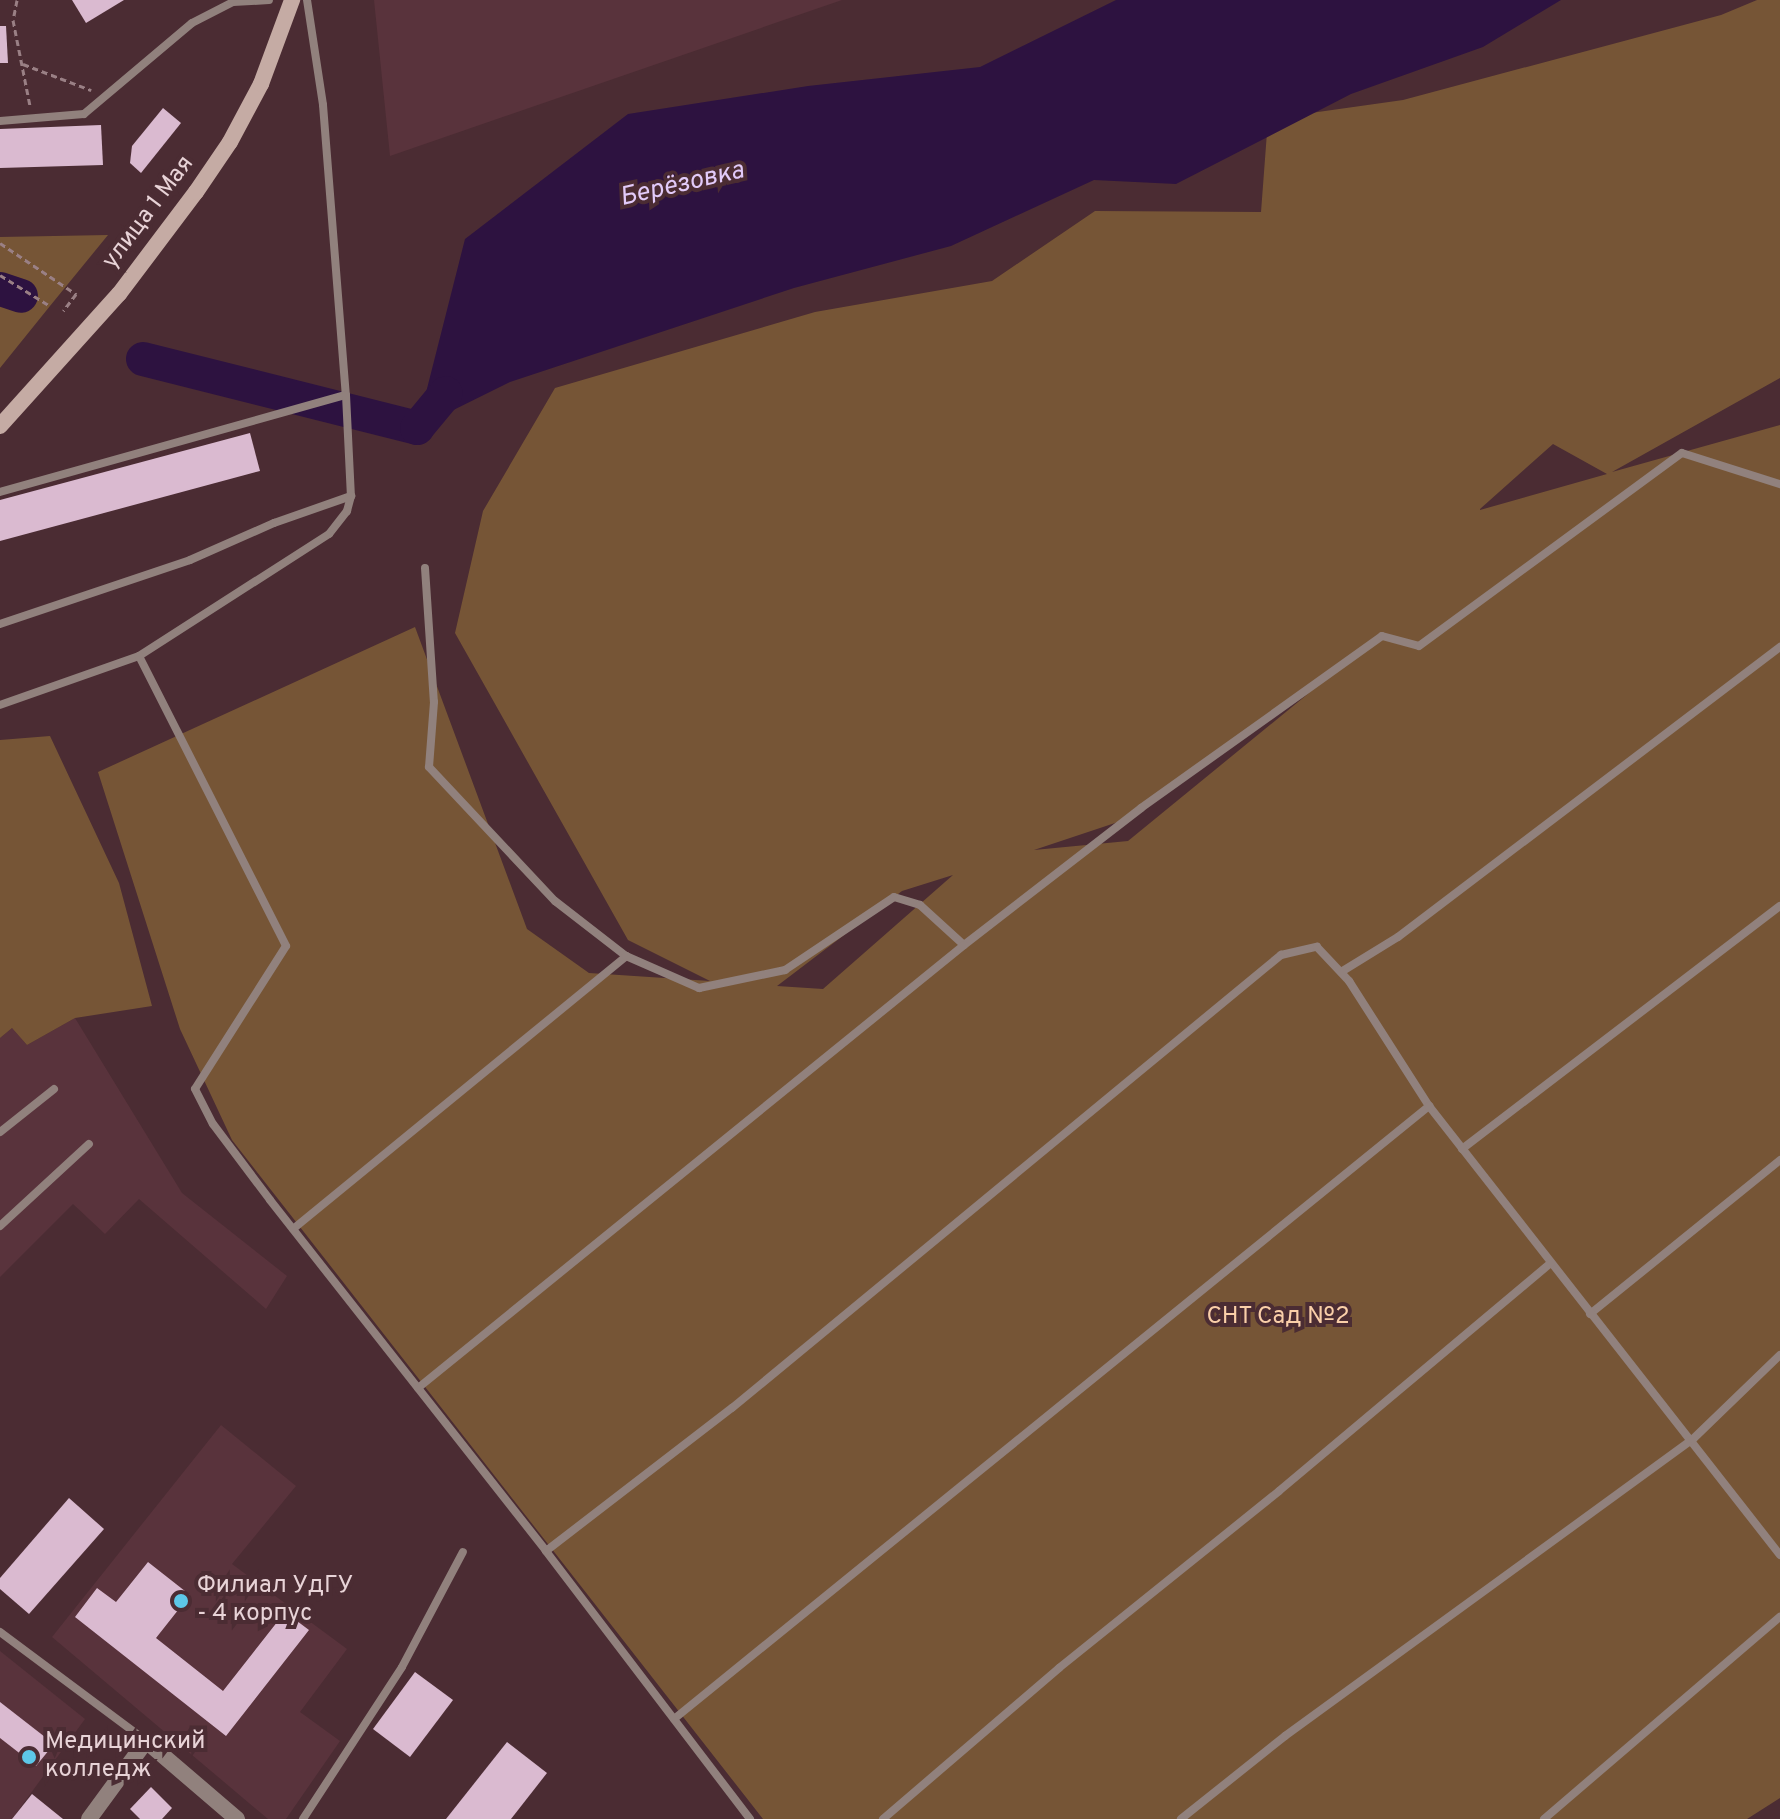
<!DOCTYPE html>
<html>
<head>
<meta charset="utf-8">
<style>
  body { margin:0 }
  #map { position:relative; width:1780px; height:1819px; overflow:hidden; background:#4b2c33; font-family:Overpass,sans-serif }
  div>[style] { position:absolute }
  .built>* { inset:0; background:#59333c }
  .green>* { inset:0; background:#765536 }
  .water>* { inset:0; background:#2d1240 }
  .river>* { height:34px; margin:-17px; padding:0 17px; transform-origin:17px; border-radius:17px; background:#2d1240 }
  .building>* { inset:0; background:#dabad0 }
  .path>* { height:3px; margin-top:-1.5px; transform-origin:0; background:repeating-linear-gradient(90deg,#9a8085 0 6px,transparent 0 10px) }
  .service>* { height:8px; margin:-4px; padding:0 4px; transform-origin:4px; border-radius:4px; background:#91817d }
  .minor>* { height:16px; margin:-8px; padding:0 8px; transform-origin:8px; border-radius:8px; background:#91817d }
  .secondary>* { height:16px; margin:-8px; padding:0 8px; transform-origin:8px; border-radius:8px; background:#c5aba4 }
  .dots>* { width:22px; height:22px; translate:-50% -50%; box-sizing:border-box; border:4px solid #4b2c33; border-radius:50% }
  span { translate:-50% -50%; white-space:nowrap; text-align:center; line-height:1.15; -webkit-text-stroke:8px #4b2c33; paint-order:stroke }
  .street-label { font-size:24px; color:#e8d3d7 }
  .park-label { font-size:24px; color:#facfa9 }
  .poi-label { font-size:24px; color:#e8d3d7 }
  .left { translate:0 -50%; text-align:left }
  .water-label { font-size:26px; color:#e2caf9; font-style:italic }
</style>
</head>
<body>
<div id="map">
  <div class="built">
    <div style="clip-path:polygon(374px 0,842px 0,390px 156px)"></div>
    <div style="clip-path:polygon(75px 1018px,182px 1193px,287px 1276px,266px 1309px,139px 1199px,105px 1234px,73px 1204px,0 1277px,0 1038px,12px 1028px,27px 1045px)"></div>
    <div style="clip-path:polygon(221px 1425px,296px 1486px,232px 1564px,347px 1649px,300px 1712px,340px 1741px,286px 1819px,268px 1819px,52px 1637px)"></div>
    <div style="clip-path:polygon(0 1651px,85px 1719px,12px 1819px,0 1819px)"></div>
  </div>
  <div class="green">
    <div style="clip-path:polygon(evenodd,1757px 0,1780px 0,1780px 378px,1612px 472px,1780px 425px,1780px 1798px,1747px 1819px,763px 1819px,232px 1140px,180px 1029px,98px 772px,415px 627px,527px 929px,589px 973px,710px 981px,628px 940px,455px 633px,483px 511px,555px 388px,815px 312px,992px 281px,1095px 211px,1261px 212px,1268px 119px,1403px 100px,1721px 15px,1757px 0,1553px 444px,1607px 474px,1480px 510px,1480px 509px,1553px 444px,1757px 0,1309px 693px,1128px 841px,1034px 850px,1124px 820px,1309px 693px,1757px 0,953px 875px,823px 989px,777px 986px,902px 891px,953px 875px)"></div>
    <div style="clip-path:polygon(108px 235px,50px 306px,0 368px,0 237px)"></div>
    <div style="clip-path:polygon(50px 736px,119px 883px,152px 1006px,75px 1018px,27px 1045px,12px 1028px,0 1038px,0 740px)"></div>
  </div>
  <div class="water">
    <div style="clip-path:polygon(1116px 0,1561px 0,1483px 47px,1351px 94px,1176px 184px,1094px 180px,951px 246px,794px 288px,510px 382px,417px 428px,465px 239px,628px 114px,808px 86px,980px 67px)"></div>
  </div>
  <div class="river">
    <div style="left:0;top:289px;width:22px;rotate:18deg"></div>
    <div style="left:143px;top:359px;width:283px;rotate:14.1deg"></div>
    <div style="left:417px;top:428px;width:45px;rotate:-50.4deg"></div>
  </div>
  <div class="building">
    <div style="clip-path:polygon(72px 0,124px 0,86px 23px)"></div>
    <div style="clip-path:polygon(0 26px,6px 26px,8px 63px,0 63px)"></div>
    <div style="clip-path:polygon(163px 108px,181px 123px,141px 173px,130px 163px,132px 146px)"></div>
    <div style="clip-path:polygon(101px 125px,103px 165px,0 168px,0 129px)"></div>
    <div style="clip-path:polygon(250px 433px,260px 471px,0 541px,0 500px)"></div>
    <div style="clip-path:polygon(69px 1498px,104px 1529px,29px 1614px,0 1589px,0 1578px)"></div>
    <div style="clip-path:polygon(148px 1562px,190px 1595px,156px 1638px,223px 1691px,285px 1612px,309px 1630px,226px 1736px,75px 1617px,97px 1588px,116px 1602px)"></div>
    <div style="clip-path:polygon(415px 1672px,453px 1700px,410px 1757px,373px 1729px)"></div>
    <div style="clip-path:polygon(0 1702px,54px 1744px,36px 1766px,0 1738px)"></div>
    <div style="clip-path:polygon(507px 1742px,547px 1773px,511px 1819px,446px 1819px)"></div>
    <div style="clip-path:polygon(151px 1787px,172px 1808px,162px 1819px,140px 1819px,130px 1809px)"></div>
    <div style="clip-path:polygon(32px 1794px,63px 1819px,12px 1819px)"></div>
  </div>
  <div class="path">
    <div style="left:17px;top:0;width:20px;rotate:101deg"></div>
    <div style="left:13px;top:20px;width:88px;rotate:78.8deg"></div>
    <div style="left:23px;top:64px;width:73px;rotate:20.9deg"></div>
    <div style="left:0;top:243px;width:92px;rotate:33.9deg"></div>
    <div style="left:76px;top:294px;width:21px;rotate:127deg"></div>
    <div style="left:0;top:275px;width:59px;rotate:31.8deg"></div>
  </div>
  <div class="service">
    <div style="left:307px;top:0;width:106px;rotate:81.3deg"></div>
    <div style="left:323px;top:105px;width:291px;rotate:85.5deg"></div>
    <div style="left:0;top:121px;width:84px;rotate:-4.8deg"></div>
    <div style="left:84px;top:114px;width:141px;rotate:-40.1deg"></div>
    <div style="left:192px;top:23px;width:46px;rotate:-27.1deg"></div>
    <div style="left:233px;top:2px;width:36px;rotate:-3deg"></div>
    <div style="left:0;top:492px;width:359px;rotate:-15.7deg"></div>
    <div style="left:346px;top:395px;width:101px;rotate:87.2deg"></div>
    <div style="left:351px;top:496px;width:16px;rotate:105deg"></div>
    <div style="left:347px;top:511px;width:29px;rotate:128deg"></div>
    <div style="left:329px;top:534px;width:226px;rotate:147.3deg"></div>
    <div style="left:139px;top:656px;width:147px;rotate:160.6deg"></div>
    <div style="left:425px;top:568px;width:134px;rotate:86.2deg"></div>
    <div style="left:434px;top:702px;width:65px;rotate:94.4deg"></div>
    <div style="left:429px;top:767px;width:184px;rotate:46.8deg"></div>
    <div style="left:555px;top:901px;width:90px;rotate:37.8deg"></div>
    <div style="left:0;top:624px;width:200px;rotate:-18.6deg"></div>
    <div style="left:190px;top:560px;width:92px;rotate:-23.8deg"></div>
    <div style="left:274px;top:523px;width:82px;rotate:-19.3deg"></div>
    <div style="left:139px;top:656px;width:325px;rotate:63.1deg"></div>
    <div style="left:286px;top:946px;width:169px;rotate:122.5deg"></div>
    <div style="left:195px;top:1089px;width:39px;rotate:63deg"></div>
    <div style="left:213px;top:1124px;width:95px;rotate:53.1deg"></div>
    <div style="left:270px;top:1200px;width:447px;rotate:51.8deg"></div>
    <div style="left:1341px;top:972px;width:67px;rotate:-31.6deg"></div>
    <div style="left:1398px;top:937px;width:480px;rotate:-37.2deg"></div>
    <div style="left:0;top:1132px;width:69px;rotate:-38.5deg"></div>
    <div style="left:1462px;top:1149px;width:400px;rotate:-37.4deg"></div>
    <div style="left:0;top:1226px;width:121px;rotate:-42.7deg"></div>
    <div style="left:293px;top:1229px;width:431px;rotate:-39.3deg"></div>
    <div style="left:626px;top:956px;width:80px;rotate:23.7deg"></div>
    <div style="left:699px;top:988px;width:88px;rotate:-11.8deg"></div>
    <div style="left:785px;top:970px;width:131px;rotate:-33.8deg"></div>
    <div style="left:894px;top:897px;width:27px;rotate:17deg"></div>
    <div style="left:920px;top:905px;width:59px;rotate:42.3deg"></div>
    <div style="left:964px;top:945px;width:224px;rotate:-37.7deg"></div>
    <div style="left:1141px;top:808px;width:296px;rotate:-35.5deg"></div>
    <div style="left:1382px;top:636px;width:38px;rotate:15deg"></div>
    <div style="left:1419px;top:646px;width:326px;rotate:-36.3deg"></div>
    <div style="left:1682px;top:453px;width:103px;rotate:17.6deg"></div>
    <div style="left:1590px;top:1314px;width:245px;rotate:-39deg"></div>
    <div style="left:418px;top:1388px;width:703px;rotate:-39.05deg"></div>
    <div style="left:0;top:1632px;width:182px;rotate:36.7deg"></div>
    <div style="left:674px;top:1719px;width:973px;rotate:-39.07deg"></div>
    <div style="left:303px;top:1819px;width:181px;rotate:-56.9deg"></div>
    <div style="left:402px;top:1667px;width:130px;rotate:-62.1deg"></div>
    <div style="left:750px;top:1819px;width:337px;rotate:-127.3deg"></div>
    <div style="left:546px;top:1551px;width:235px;rotate:-37.6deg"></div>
    <div style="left:732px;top:1408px;width:712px;rotate:-39.53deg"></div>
    <div style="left:1281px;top:955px;width:37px;rotate:-13deg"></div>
    <div style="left:1317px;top:947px;width:47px;rotate:46.7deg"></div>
    <div style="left:1349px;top:981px;width:148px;rotate:57.4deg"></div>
    <div style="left:1429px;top:1106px;width:570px;rotate:51.98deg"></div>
    <div style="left:883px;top:1819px;width:232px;rotate:-40.6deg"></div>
    <div style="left:1059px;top:1668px;width:282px;rotate:-38.8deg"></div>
    <div style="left:1279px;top:1491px;width:355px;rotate:-40deg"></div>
    <div style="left:1181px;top:1819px;width:133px;rotate:-38.6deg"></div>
    <div style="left:1285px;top:1736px;width:505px;rotate:-36.05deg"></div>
    <div style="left:1693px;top:1439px;width:121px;rotate:-44deg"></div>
    <div style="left:1544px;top:1819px;width:311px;rotate:-40.6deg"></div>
  </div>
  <div class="minor">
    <div style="left:89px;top:1819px;width:97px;rotate:-53.8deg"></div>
    <div style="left:146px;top:1741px;width:120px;rotate:40.6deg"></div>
  </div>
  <div class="secondary">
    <div style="left:0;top:426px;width:178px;rotate:-48deg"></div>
    <div style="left:119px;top:294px;width:128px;rotate:-53deg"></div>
    <div style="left:196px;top:192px;width:60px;rotate:-55.8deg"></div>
    <div style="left:230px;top:142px;width:66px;rotate:-61.9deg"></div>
    <div style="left:261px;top:84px;width:90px;rotate:-69.7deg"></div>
  </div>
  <div class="dots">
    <div style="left:181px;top:1601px;background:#5dc7e8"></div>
    <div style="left:29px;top:1757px;background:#5dc7e8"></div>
  </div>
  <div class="street-label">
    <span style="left:149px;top:213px;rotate:-53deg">улица 1 Мая</span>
  </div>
  <div class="park-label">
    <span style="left:1278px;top:1318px">СНТ Сад №2</span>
  </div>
  <div class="poi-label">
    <span class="left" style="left:197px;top:1601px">Филиал УдГУ<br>- 4 корпус</span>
    <span class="left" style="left:45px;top:1757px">Медицинский<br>колледж</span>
  </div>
  <div class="water-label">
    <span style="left:682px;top:185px;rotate:-13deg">Берёзовка</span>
  </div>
</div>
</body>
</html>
